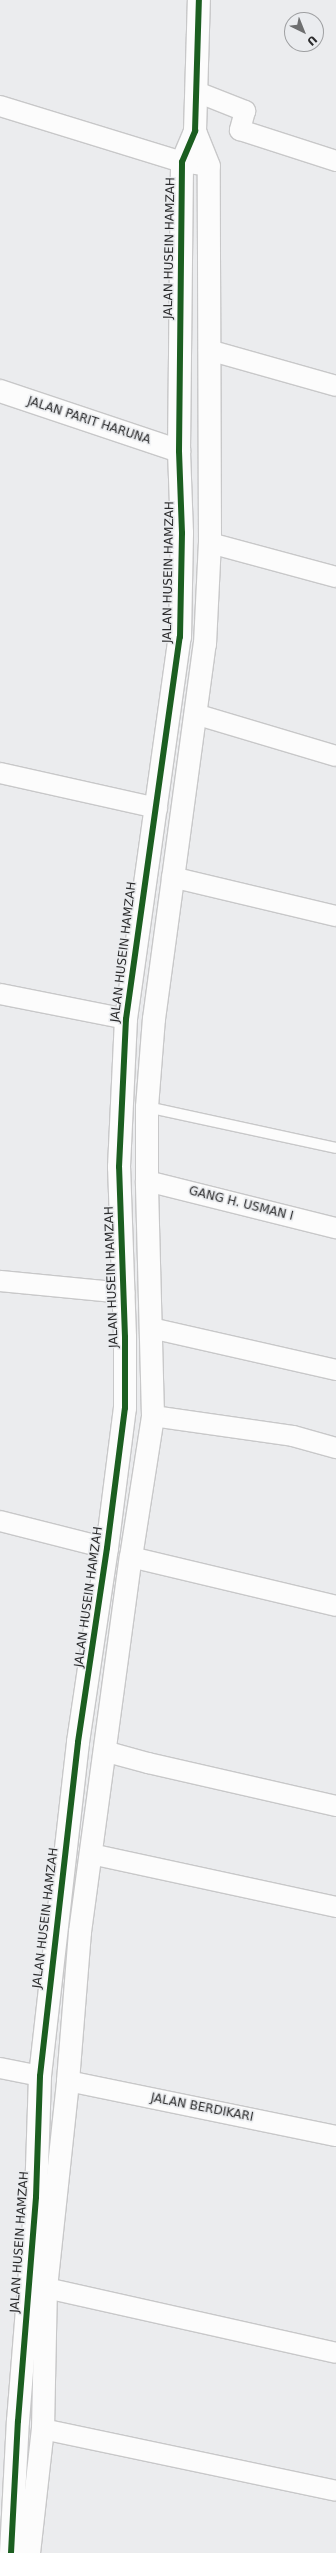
<!DOCTYPE html>
<html>
<head>
<meta charset="utf-8">
<style>
  body { margin:0 }
  #map { position:relative; width:336px; height:2553px; overflow:hidden; background:#ebecee; font-family:"DejaVu Sans",sans-serif }
  div>[style] { position:absolute }
  .roads { filter:drop-shadow(1px 0 #c8c8c9) drop-shadow(-1px 0 #c8c8c9) drop-shadow(0 1px #c8c8c9) drop-shadow(0 -1px #c8c8c9) }
  .service>* { height:10px; margin:-5px; padding:0 5px; transform-origin:5px; border-radius:5px; background:#fcfcfc }
  .minor>* { height:20px; margin:-10px; padding:0 10px; transform-origin:10px; border-radius:10px; background:#fcfcfc }
  .tertiary>* { height:22px; margin:-11px; padding:0 11px; transform-origin:11px; border-radius:11px; background:#fcfcfc }
  .cycleway>* { height:6px; margin:-3px; padding:0 3px; transform-origin:3px; border-radius:3px; background:#1b5e20 }
  span { translate:-50% -50%; white-space:nowrap; text-align:center; line-height:1.15; -webkit-text-stroke:3px #eaecef; paint-order:stroke }
  .street-label { font-size:12px; color:#2b2b2c }
  .north { position:absolute; left:284px; top:12px; width:40px; height:40px; box-sizing:border-box; background:#eaecef; border:1px solid #9e9fa1; border-radius:50%; rotate:137deg; font-size:11px; font-weight:700; line-height:16px; text-align:center; color:#2b2b2c }
  .north::after { content:''; display:block; margin:auto; width:14px; height:18px; background:#6e6f70; clip-path:polygon(50% 0,100% 100%,50% 72%,0 100%) }
</style>
</head>
<body>
<div id="map">
  <div class="roads">
    <div class="service">
      <div style="left:147px;top:1107px;width:193px;rotate:12.2deg"></div>
    </div>
    <div class="minor">
      <div style="left:197px;top:92px;width:52px;rotate:21.6deg"></div>
      <div style="left:245px;top:111px;width:20px;rotate:105deg"></div>
      <div style="left:240px;top:130px;width:101px;rotate:17.9deg"></div>
      <div style="left:0;top:106px;width:190px;rotate:17.1deg"></div>
      <div style="left:182px;top:162px;width:27px;rotate:8deg"></div>
      <div style="left:209px;top:350px;width:132px;rotate:15.8deg"></div>
      <div style="left:210px;top:543px;width:131px;rotate:15.1deg"></div>
      <div style="left:195px;top:714px;width:147px;rotate:16.6deg"></div>
      <div style="left:0;top:773px;width:161px;rotate:12.6deg"></div>
      <div style="left:172px;top:877px;width:169px;rotate:13.4deg"></div>
      <div style="left:0;top:994px;width:128px;rotate:11.2deg"></div>
      <div style="left:147px;top:1181px;width:195px;rotate:14deg"></div>
      <div style="left:0;top:1281px;width:125px;rotate:5.5deg"></div>
      <div style="left:151px;top:1328px;width:190px;rotate:12.8deg"></div>
      <div style="left:153px;top:1416px;width:141px;rotate:8.1deg"></div>
      <div style="left:293px;top:1436px;width:45px;rotate:15.6deg"></div>
      <div style="left:0;top:1521px;width:110px;rotate:14.2deg"></div>
      <div style="left:131px;top:1557px;width:211px;rotate:13.4deg"></div>
      <div style="left:104px;top:1751px;width:46px;rotate:15.3deg"></div>
      <div style="left:148px;top:1763px;width:193px;rotate:12.9deg"></div>
      <div style="left:91px;top:1854px;width:251px;rotate:12.2deg"></div>
      <div style="left:0;top:2068px;width:41px;rotate:11.3deg"></div>
      <div style="left:68px;top:2081px;width:274px;rotate:11.6deg"></div>
      <div style="left:46px;top:2288px;width:297px;rotate:12.6deg"></div>
      <div style="left:43px;top:2429px;width:299px;rotate:11.9deg"></div>
    </div>
    <div class="tertiary">
      <div style="left:0;top:391px;width:189px;rotate:18.5deg"></div>
      <div style="left:11px;top:2553px;width:132px;rotate:-87deg"></div>
      <div style="left:18px;top:2421px;width:225px;rotate:-85.4deg"></div>
      <div style="left:36px;top:2197px;width:121px;rotate:-88.1deg"></div>
      <div style="left:40px;top:2076px;width:336px;rotate:-83.5deg"></div>
      <div style="left:78px;top:1742px;width:196px;rotate:-81.5deg"></div>
      <div style="left:107px;top:1548px;width:141px;rotate:-82.7deg"></div>
      <div style="left:125px;top:1408px;width:71px;rotate:-90deg"></div>
      <div style="left:125px;top:1337px;width:170px;rotate:-92deg"></div>
      <div style="left:119px;top:1167px;width:148px;rotate:-87.3deg"></div>
      <div style="left:126px;top:1019px;width:386px;rotate:-82deg"></div>
      <div style="left:180px;top:637px;width:104px;rotate:-88.9deg"></div>
      <div style="left:182px;top:533px;width:82px;rotate:-92.1deg"></div>
      <div style="left:179px;top:451px;width:289px;rotate:-89.4deg"></div>
      <div style="left:182px;top:162px;width:34px;rotate:-67deg"></div>
      <div style="left:195px;top:131px;width:131px;rotate:-88.3deg"></div>
      <div style="left:29px;top:2553px;width:125px;rotate:-83.6deg"></div>
      <div style="left:43px;top:2429px;width:141px;rotate:-88.8deg"></div>
      <div style="left:46px;top:2288px;width:208px;rotate:-83.9deg"></div>
      <div style="left:68px;top:2081px;width:149px;rotate:-85.4deg"></div>
      <div style="left:80px;top:1932px;width:378px;rotate:-82.3deg"></div>
      <div style="left:131px;top:1557px;width:143px;rotate:-81.1deg"></div>
      <div style="left:153px;top:1416px;width:235px;rotate:-91.5deg"></div>
      <div style="left:147px;top:1181px;width:74px;rotate:-90deg"></div>
      <div style="left:147px;top:1107px;width:88px;rotate:-85.5deg"></div>
      <div style="left:154px;top:1019px;width:378px;rotate:-82.3deg"></div>
      <div style="left:205px;top:644px;width:101px;rotate:-87.2deg"></div>
      <div style="left:210px;top:543px;width:377px;rotate:-90.2deg"></div>
      <div style="left:209px;top:166px;width:38px;rotate:-112deg"></div>
    </div>
  </div>
  <div class="cycleway">
    <div style="left:11px;top:2553px;width:132px;rotate:-87deg"></div>
    <div style="left:18px;top:2421px;width:225px;rotate:-85.4deg"></div>
    <div style="left:36px;top:2197px;width:121px;rotate:-88.1deg"></div>
    <div style="left:40px;top:2076px;width:336px;rotate:-83.5deg"></div>
    <div style="left:78px;top:1742px;width:196px;rotate:-81.5deg"></div>
    <div style="left:107px;top:1548px;width:141px;rotate:-82.7deg"></div>
    <div style="left:125px;top:1408px;width:71px;rotate:-90deg"></div>
    <div style="left:125px;top:1337px;width:170px;rotate:-92deg"></div>
    <div style="left:119px;top:1167px;width:148px;rotate:-87.3deg"></div>
    <div style="left:126px;top:1019px;width:386px;rotate:-82deg"></div>
    <div style="left:180px;top:637px;width:104px;rotate:-88.9deg"></div>
    <div style="left:182px;top:533px;width:82px;rotate:-92.1deg"></div>
    <div style="left:179px;top:451px;width:289px;rotate:-89.4deg"></div>
    <div style="left:182px;top:162px;width:34px;rotate:-67deg"></div>
    <div style="left:195px;top:131px;width:131px;rotate:-88.3deg"></div>
  </div>
  <div class="street-label">
    <span style="left:170px;top:248px;rotate:-89deg">JALAN HUSEIN HAMZAH</span>
    <span style="left:89px;top:421px;rotate:18deg">JALAN PARIT HARUNA</span>
    <span style="left:169px;top:572px;rotate:-89deg">JALAN HUSEIN HAMZAH</span>
    <span style="left:124px;top:952px;rotate:-83deg">JALAN HUSEIN HAMZAH</span>
    <span style="left:241px;top:1204px;rotate:14deg">GANG H. USMAN I</span>
    <span style="left:112px;top:1277px;rotate:-92deg">JALAN HUSEIN HAMZAH</span>
    <span style="left:89px;top:1597px;rotate:-82deg">JALAN HUSEIN HAMZAH</span>
    <span style="left:46px;top:1918px;rotate:-83deg">JALAN HUSEIN HAMZAH</span>
    <span style="left:202px;top:2108px;rotate:11deg">JALAN BERDIKARI</span>
    <span style="left:20px;top:2242px;rotate:-86deg">JALAN HUSEIN HAMZAH</span>
  </div>
  <div class="north">U</div>
</div>
</body>
</html>
